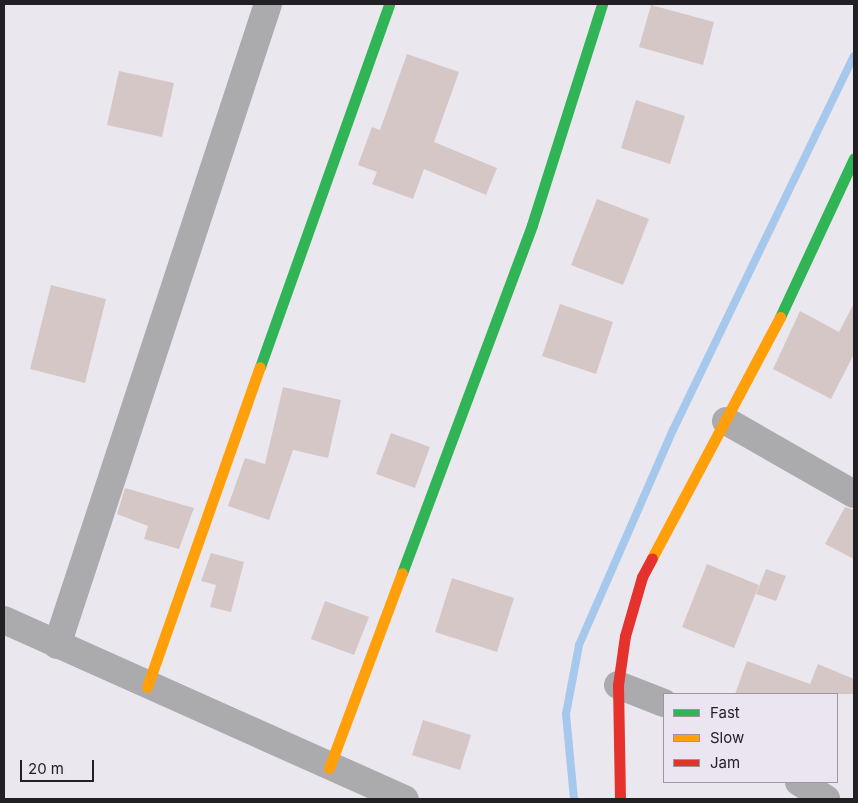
<!DOCTYPE html>
<html>
<head>
<meta charset="utf-8">
<style>
  body { margin:0 }
  #map { position:relative; width:858px; height:803px; overflow:hidden; background:#ebe7ee; font-family:Inter,sans-serif }
  div>[style] { position:absolute }
  .stream>* { height:8px; margin:-4px; padding:0 4px; transform-origin:4px; border-radius:4px; background:#a6c8ed }
  .building>* { inset:0; background:#d6c7c7 }
  .street>* { height:28px; margin:-14px; padding:0 14px; transform-origin:14px; border-radius:14px; background:#ababae }
  .fast>* { height:11px; margin:-5.5px; padding:0 5.5px; transform-origin:5.5px; border-radius:5.5px; background:#30b455 }
  .slow>* { height:11px; margin:-5.5px; padding:0 5.5px; transform-origin:5.5px; border-radius:5.5px; background:#ff9f0a }
  .jam>* { height:11px; margin:-5.5px; padding:0 5.5px; transform-origin:5.5px; border-radius:5.5px; background:#e5322d }
  span { translate:-50% -50%; white-space:nowrap; text-align:center; line-height:1.15; -webkit-text-stroke:4px #ebe4f1; paint-order:stroke }
  .frame { position:absolute; inset:0; border:5px solid #232025; pointer-events:none }
  .legend { position:absolute; left:663px; top:693px; width:175px; height:90px; box-sizing:border-box; background:#ebe4f1; border:1px solid #9b969f; margin:0; padding:6px 9px; list-style:none; font-size:15px; color:#232025 }
  .legend li { display:flex; align-items:center; gap:10px; height:25px }
  .legend b { width:25px; border:1px solid #9b969f }
  .scale { position:absolute; left:20px; top:760px; width:74px; height:22px; box-sizing:border-box; border:2px solid #232025; border-top:0; padding-left:6px; font-size:15px; line-height:18px; white-space:nowrap; color:#232025; -webkit-text-stroke:4px #ebe4f1; paint-order:stroke }
</style>
</head>
<body>
<div id="map">
  <div class="stream">
    <div style="left:574px;top:799px;width:85px;rotate:-95.4deg"></div>
    <div style="left:566px;top:714px;width:70px;rotate:-79.3deg"></div>
    <div style="left:579px;top:645px;width:235px;rotate:-66.4deg"></div>
    <div style="left:673px;top:430px;width:415px;rotate:-64.2deg"></div>
  </div>
  <div class="building">
    <div style="clip-path:polygon(651px 5px,714px 22px,703px 65px,639px 47px)"></div>
    <div style="clip-path:polygon(407px 54px,459px 72px,434px 142px,497px 168px,486px 195px,424px 169px,413px 199px,372px 184px,377px 172px,358px 165px,372px 127px,380px 130px)"></div>
    <div style="clip-path:polygon(119px 71px,174px 83px,162px 137px,107px 125px)"></div>
    <div style="clip-path:polygon(636px 100px,685px 116px,670px 164px,621px 148px)"></div>
    <div style="clip-path:polygon(597px 199px,649px 219px,623px 285px,571px 265px)"></div>
    <div style="clip-path:polygon(51px 285px,106px 299px,85px 383px,30px 369px)"></div>
    <div style="clip-path:polygon(854px 303px,854px 354px,831px 399px,773px 369px,800px 311px,839px 332px)"></div>
    <div style="clip-path:polygon(560px 304px,613px 322px,596px 374px,542px 356px)"></div>
    <div style="clip-path:polygon(283px 387px,341px 400px,328px 458px,293px 450px,269px 520px,228px 506px,245px 458px,265px 464px)"></div>
    <div style="clip-path:polygon(391px 433px,430px 447px,415px 488px,376px 474px)"></div>
    <div style="clip-path:polygon(125px 488px,194px 508px,179px 549px,144px 539px,148px 526px,117px 514px)"></div>
    <div style="clip-path:polygon(845px 507px,854px 510px,854px 559px,825px 544px)"></div>
    <div style="clip-path:polygon(211px 553px,244px 562px,231px 612px,210px 607px,216px 585px,201px 581px)"></div>
    <div style="clip-path:polygon(707px 564px,759px 585px,734px 648px,682px 627px)"></div>
    <div style="clip-path:polygon(766px 569px,786px 576px,776px 601px,756px 594px)"></div>
    <div style="clip-path:polygon(452px 578px,514px 598px,497px 652px,435px 632px)"></div>
    <div style="clip-path:polygon(325px 601px,369px 617px,354px 655px,311px 639px)"></div>
    <div style="clip-path:polygon(747px 661px,810px 684px,818px 664px,854px 679px,854px 694px,735px 694px)"></div>
    <div style="clip-path:polygon(423px 720px,471px 735px,460px 770px,412px 755px)"></div>
  </div>
  <div class="street">
    <div style="left:726px;top:421px;width:147px;rotate:29.7deg"></div>
    <div style="left:4px;top:620px;width:439px;rotate:24.1deg"></div>
    <div style="left:57px;top:645px;width:675px;rotate:-71.78deg"></div>
    <div style="left:618px;top:685px;width:49px;rotate:21.4deg"></div>
    <div style="left:799px;top:782px;width:32px;rotate:32deg"></div>
  </div>
  <div class="fast">
    <div style="left:780px;top:317px;width:175px;rotate:-65deg"></div>
    <div style="left:260px;top:367px;width:385px;rotate:-70.4deg"></div>
    <div style="left:402px;top:573px;width:371px;rotate:-69.5deg"></div>
    <div style="left:532px;top:225px;width:232px;rotate:-72.4deg"></div>
  </div>
  <div class="slow">
    <div style="left:652px;top:558px;width:273px;rotate:-62deg"></div>
    <div style="left:147px;top:687px;width:339px;rotate:-70.6deg"></div>
    <div style="left:329px;top:768px;width:208px;rotate:-69.5deg"></div>
  </div>
  <div class="jam">
    <div style="left:620px;top:799px;width:114px;rotate:-91deg"></div>
    <div style="left:618px;top:685px;width:49px;rotate:-81.9deg"></div>
    <div style="left:625px;top:636px;width:61px;rotate:-73.9deg"></div>
    <div style="left:642px;top:577px;width:21px;rotate:-62deg"></div>
  </div>
  <div class="frame"></div>
  <ul class="legend">
  <li><b style="height:6px;background:#30b455"></b>Fast</li>
  <li><b style="height:6px;background:#ff9f0a"></b>Slow</li>
  <li><b style="height:6px;background:#e5322d"></b>Jam</li>
  </ul>
  <div class="scale">20 m</div>
</div>
</body>
</html>
